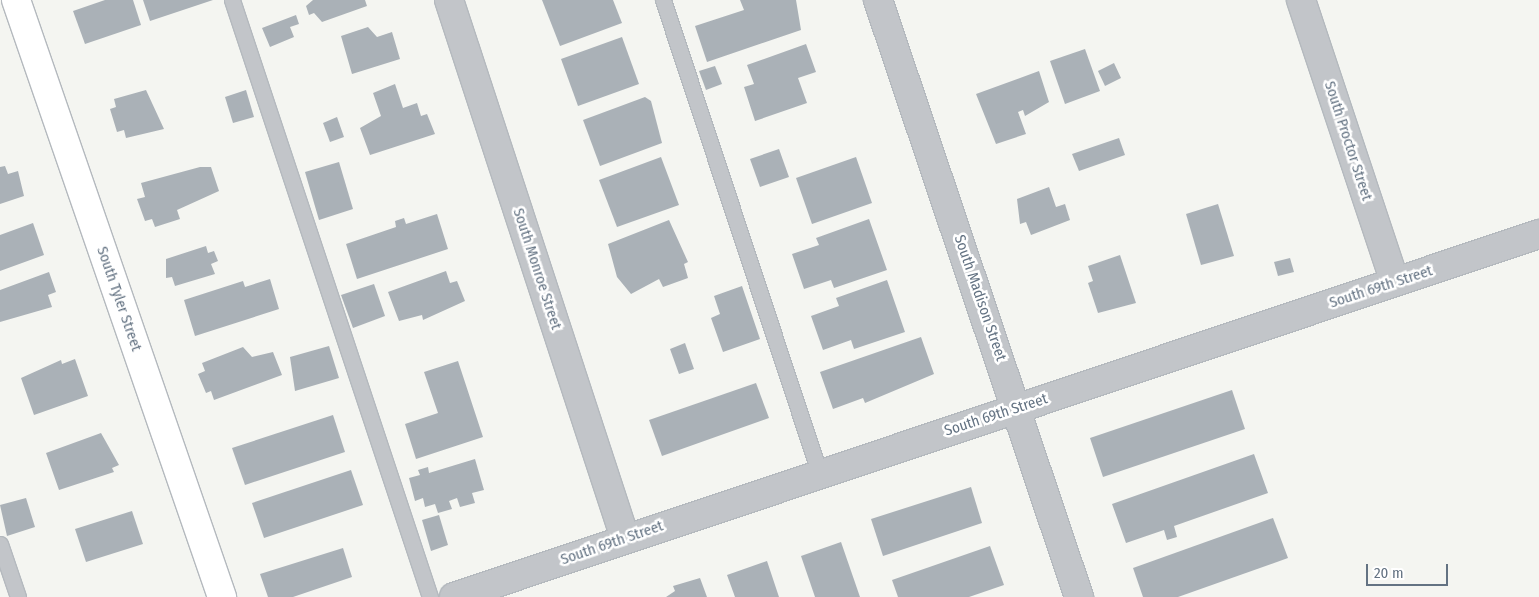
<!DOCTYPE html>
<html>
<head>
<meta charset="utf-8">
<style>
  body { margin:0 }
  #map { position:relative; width:1539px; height:597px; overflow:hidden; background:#f4f5f1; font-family:"Fira Sans Condensed",sans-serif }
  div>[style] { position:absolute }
  .building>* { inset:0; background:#aab1b7 }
  .roads { filter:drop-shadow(1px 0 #b4b9be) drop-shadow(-1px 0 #b4b9be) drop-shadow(0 1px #b4b9be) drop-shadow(0 -1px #b4b9be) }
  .lane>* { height:15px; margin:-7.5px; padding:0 7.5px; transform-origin:7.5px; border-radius:7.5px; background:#c2c5c9 }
  .street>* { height:28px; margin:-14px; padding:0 14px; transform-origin:14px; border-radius:14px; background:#c2c5c9 }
  .secondary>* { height:28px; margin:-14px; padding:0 14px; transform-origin:14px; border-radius:14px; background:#fff }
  span { translate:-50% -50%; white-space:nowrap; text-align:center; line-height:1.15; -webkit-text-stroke:5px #fff; paint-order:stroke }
  .street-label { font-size:15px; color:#637282 }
  .scale { position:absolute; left:1366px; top:564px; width:82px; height:22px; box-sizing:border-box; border:2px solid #637282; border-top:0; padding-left:6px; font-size:15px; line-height:18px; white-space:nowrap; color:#637282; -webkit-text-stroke:4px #fff; paint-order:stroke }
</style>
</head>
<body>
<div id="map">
  <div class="building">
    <div style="clip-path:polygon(105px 0,133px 0,141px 25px,85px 44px,73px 11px)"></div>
    <div style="clip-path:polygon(143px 0,213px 0,150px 21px)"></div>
    <div style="clip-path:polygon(313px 0,365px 0,367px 6px,322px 22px,314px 13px,309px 15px,306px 6px)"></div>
    <div style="clip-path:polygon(542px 0,613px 0,622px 23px,560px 46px)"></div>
    <div style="clip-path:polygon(740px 0,796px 0,801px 30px,707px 62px,695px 26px,744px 10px)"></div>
    <div style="clip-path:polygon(296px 15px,299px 24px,290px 27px,294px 37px,270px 47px,262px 28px)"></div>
    <div style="clip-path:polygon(368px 27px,377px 37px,392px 32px,400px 59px,352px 74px,341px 36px)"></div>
    <div style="clip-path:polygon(622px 37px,639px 84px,578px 106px,561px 59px)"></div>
    <div style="clip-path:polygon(806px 44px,816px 72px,798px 78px,807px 103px,755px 121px,744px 87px,754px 84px,747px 65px)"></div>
    <div style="clip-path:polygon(1085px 49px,1100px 91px,1065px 104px,1050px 61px)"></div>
    <div style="clip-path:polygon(1114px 63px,1121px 78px,1105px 86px,1098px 71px)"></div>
    <div style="clip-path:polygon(715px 66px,722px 84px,706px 90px,699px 71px)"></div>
    <div style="clip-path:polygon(1039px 71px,1049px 102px,1025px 116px,1023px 110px,1018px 112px,1026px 134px,996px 144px,976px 94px)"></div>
    <div style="clip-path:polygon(395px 84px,403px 108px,417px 103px,421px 116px,427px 114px,435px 134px,370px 155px,360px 128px,381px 116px,373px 93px)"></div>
    <div style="clip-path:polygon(146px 90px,164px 129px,126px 138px,124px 130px,117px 132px,110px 109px,116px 107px,114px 99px)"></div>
    <div style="clip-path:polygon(246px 90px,254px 117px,233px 123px,225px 97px)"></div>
    <div style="clip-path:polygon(645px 97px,651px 101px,662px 143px,600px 166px,583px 120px)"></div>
    <div style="clip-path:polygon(337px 117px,344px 137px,330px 142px,323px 123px)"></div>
    <div style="clip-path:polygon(1119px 138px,1125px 155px,1079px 171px,1072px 154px)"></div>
    <div style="clip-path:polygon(779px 149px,789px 177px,760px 187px,750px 159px)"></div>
    <div style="clip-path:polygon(661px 157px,679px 205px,617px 227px,599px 180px)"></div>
    <div style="clip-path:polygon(856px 157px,872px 203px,812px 224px,796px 178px)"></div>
    <div style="clip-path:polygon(339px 162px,353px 209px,319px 220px,305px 172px)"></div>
    <div style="clip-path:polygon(5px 166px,8px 174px,18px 171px,24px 196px,0 204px,0 167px)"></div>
    <div style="clip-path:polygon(200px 167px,211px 167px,219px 191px,177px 210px,180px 219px,155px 227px,152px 219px,145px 221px,137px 199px,145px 197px,141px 183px)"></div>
    <div style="clip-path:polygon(1049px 187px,1056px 207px,1065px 204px,1070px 220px,1031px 235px,1026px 222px,1020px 224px,1017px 199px)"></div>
    <div style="clip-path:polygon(1218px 204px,1234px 256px,1201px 265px,1186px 214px)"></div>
    <div style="clip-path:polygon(437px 214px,448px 249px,357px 279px,346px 244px,396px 227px,395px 221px,404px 218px,406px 224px)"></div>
    <div style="clip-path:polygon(869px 219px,887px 270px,834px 288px,831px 280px,804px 289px,792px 254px,819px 245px,816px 238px)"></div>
    <div style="clip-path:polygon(669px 220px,688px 262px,684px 264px,688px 278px,663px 287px,659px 279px,631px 294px,617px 277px,608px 244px)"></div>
    <div style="clip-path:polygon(33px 223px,44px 255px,0 271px,0 235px)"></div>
    <div style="clip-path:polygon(206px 246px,208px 253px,214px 251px,218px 261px,211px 264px,215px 274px,175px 286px,172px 277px,166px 278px,166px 259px)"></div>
    <div style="clip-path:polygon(1120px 255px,1136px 303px,1098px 313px,1088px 283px,1093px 281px,1088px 266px)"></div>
    <div style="clip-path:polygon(1290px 258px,1294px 272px,1278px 276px,1274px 262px)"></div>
    <div style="clip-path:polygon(446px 271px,450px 283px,457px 281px,465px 301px,423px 320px,422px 315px,399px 321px,388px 292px)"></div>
    <div style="clip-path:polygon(49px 272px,56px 292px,48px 295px,52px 307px,0 322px,0 290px)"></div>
    <div style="clip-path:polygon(270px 279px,279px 309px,195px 336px,184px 300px,243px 281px,245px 287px)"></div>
    <div style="clip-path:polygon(887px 280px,905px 332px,854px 349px,851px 340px,823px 350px,811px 316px,839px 306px,836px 298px)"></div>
    <div style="clip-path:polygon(374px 284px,385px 316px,353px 328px,341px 295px)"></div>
    <div style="clip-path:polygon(742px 286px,760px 339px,723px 352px,711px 318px,720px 314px,714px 296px)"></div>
    <div style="clip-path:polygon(921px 337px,934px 374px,865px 403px,863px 398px,833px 409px,820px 372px)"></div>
    <div style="clip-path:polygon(685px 343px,694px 369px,679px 374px,670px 349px)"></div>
    <div style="clip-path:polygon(329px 346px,339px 378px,295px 391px,290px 357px)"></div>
    <div style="clip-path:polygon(243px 347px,252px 357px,273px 352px,282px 375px,214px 400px,211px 391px,206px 393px,198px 374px,205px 371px,202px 363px)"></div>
    <div style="clip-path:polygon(75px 359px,88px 396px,34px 415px,21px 378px,61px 360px,62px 364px)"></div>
    <div style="clip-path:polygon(458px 361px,483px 437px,416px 459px,405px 424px,438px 413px,424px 372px)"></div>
    <div style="clip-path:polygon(756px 383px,769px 418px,662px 456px,649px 420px)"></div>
    <div style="clip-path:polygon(1232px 390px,1245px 429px,1103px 477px,1090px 438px)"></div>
    <div style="clip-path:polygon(333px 415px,345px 452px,245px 485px,232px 448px)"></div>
    <div style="clip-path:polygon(101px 433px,119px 465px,112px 468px,114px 472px,59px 490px,46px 453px)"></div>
    <div style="clip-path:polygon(1254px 454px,1268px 493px,1174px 526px,1177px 537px,1167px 540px,1164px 530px,1126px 543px,1112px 504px)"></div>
    <div style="clip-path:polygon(475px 459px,484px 490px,472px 493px,475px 503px,460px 507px,457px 498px,449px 501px,452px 509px,438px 513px,435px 504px,425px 507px,423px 498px,415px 501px,409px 478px,420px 475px,418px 470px,428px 467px,429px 473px)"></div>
    <div style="clip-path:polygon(351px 470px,363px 505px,264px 538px,252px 503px)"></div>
    <div style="clip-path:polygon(971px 487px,982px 523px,883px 556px,871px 519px)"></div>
    <div style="clip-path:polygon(26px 498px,35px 527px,7px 536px,0 505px)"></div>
    <div style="clip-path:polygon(132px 511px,143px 544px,86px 562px,75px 529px)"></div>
    <div style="clip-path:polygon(439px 515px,448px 545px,431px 551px,422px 520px)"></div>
    <div style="clip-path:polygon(1273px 518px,1288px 558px,1178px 597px,1143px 597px,1133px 568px)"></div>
    <div style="clip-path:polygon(841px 542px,860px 597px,815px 597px,801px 556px)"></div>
    <div style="clip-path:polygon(990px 546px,1004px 585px,969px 597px,898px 597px,892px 580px)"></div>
    <div style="clip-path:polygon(343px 548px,352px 577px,293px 597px,268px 597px,260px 574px)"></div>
    <div style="clip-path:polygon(767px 561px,779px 597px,735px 597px,727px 575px)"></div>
    <div style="clip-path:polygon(700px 578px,707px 597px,666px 597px,675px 591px,673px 586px)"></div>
  </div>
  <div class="roads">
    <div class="lane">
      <div style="left:232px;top:0;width:629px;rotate:71.65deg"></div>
      <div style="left:663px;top:0;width:499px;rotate:71.7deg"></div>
      <div style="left:0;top:544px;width:56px;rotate:71.2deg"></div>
    </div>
    <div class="street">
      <div style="left:449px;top:0;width:566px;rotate:71.89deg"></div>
      <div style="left:878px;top:0;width:630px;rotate:71.39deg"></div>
      <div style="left:1301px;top:0;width:297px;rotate:71.6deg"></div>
      <div style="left:454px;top:597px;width:1144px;rotate:-18.5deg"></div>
    </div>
    <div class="secondary">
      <div style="left:16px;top:0;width:632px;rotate:70.96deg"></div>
    </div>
  </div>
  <div class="street-label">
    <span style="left:1348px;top:141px;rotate:72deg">South Proctor Street</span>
    <span style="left:537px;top:269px;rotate:72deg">South Monroe Street</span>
    <span style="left:1381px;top:287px;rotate:-18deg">South 69th Street</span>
    <span style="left:980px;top:298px;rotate:71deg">South Madison Street</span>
    <span style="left:119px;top:299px;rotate:71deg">South Tyler Street</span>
    <span style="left:996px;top:415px;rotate:-18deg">South 69th Street</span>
    <span style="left:612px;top:543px;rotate:-19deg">South 69th Street</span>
  </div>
  <div class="scale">20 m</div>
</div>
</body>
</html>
